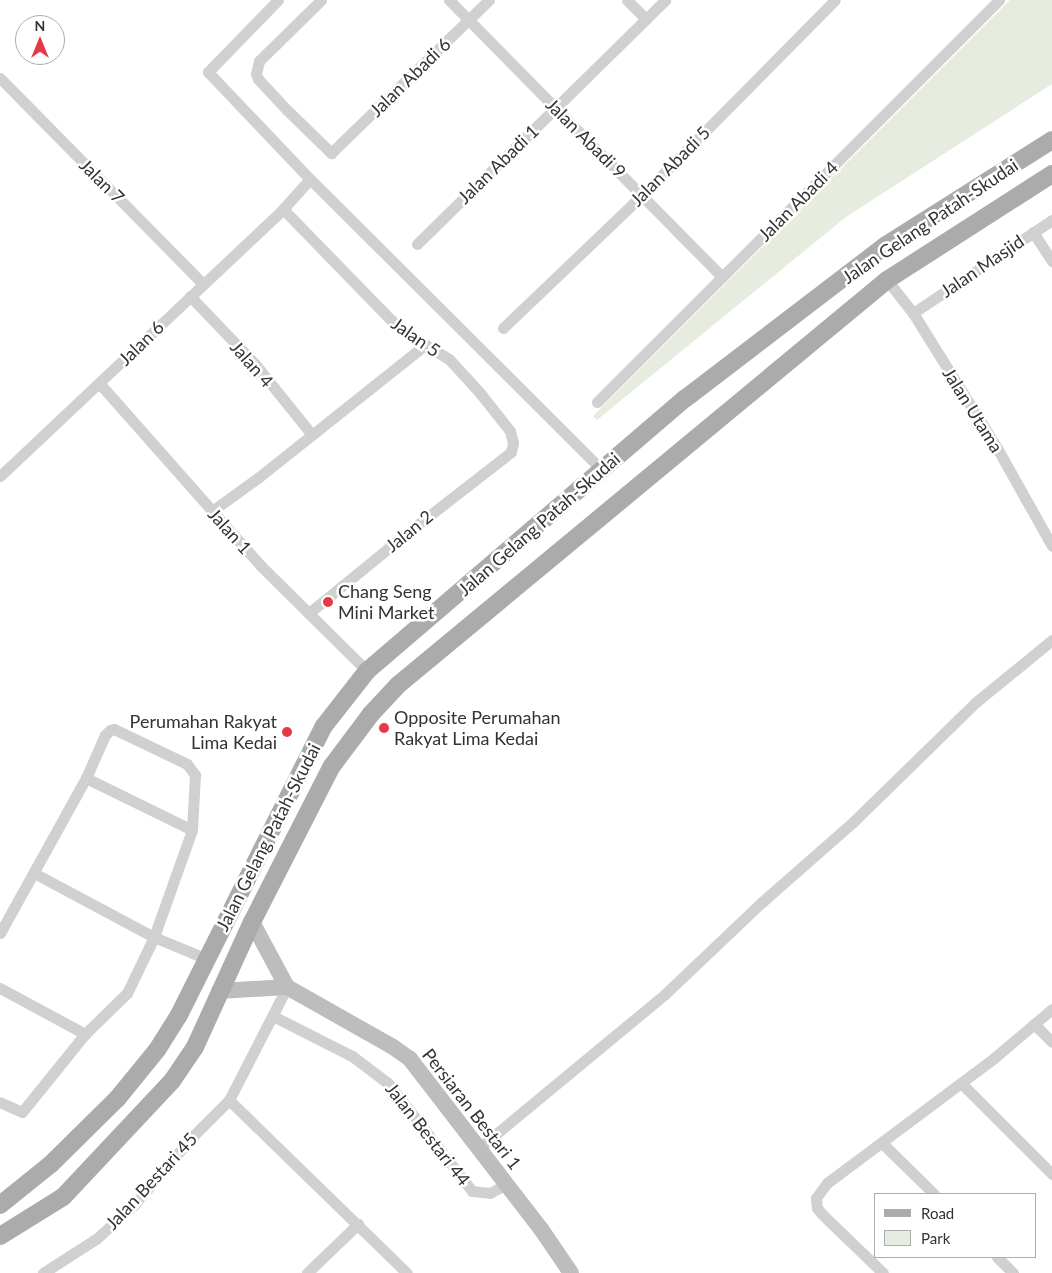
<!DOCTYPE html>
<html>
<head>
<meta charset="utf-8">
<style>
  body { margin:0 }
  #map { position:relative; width:1052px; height:1273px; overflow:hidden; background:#fff; font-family:Lato,sans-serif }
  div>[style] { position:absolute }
  .green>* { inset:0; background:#e6ecdf }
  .street>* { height:11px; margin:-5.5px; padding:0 5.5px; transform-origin:5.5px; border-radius:5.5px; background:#d0d0d0 }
  .secondary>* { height:16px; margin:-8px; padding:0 8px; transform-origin:8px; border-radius:8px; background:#bdbdbd }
  .primary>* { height:18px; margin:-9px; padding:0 9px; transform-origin:9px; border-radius:9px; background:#ababab }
  .dots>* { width:14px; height:14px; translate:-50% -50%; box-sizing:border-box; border:2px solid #fff; border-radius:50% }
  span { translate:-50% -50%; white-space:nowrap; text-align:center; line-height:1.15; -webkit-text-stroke:5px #fff; paint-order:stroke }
  .street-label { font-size:18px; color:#333 }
  .poi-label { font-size:18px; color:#333 }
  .left { translate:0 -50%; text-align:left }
  .right { translate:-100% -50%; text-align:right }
  .legend { position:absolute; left:874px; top:1193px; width:162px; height:65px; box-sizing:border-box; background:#fff; border:1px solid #adadad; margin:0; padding:6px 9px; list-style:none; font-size:15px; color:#333 }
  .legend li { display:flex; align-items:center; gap:10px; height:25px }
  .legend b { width:25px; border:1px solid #adadad }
  .north { position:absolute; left:15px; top:15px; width:50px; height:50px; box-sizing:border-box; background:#fff; border:1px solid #adadad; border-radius:50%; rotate:0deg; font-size:14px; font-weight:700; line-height:20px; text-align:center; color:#333 }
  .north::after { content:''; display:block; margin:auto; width:18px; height:22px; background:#e63946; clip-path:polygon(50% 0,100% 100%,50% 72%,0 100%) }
</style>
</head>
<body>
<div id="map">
  <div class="green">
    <div style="clip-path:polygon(1010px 0,1052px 0,1052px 84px,846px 217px,597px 420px,593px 416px)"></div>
  </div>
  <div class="street">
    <div style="left:278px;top:0;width:100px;rotate:134.2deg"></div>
    <div style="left:208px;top:72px;width:148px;rotate:46.4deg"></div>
    <div style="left:310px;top:179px;width:412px;rotate:44.9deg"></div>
    <div style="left:321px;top:0;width:87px;rotate:135.5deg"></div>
    <div style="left:259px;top:61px;width:13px;rotate:103deg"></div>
    <div style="left:256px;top:74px;width:5px;rotate:68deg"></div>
    <div style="left:258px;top:79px;width:42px;rotate:46.9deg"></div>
    <div style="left:287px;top:110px;width:62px;rotate:44.3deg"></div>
    <div style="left:331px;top:153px;width:220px;rotate:-44.1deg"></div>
    <div style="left:449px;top:0;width:389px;rotate:45.4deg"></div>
    <div style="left:627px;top:0;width:27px;rotate:45deg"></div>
    <div style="left:0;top:78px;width:289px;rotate:45.4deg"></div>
    <div style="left:283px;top:209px;width:153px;rotate:45.8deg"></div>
    <div style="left:390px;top:319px;width:25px;rotate:40deg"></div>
    <div style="left:409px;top:335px;width:47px;rotate:31deg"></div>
    <div style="left:449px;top:359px;width:46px;rotate:47.6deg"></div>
    <div style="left:480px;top:393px;width:48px;rotate:51.7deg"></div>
    <div style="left:510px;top:431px;width:12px;rotate:76deg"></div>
    <div style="left:513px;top:443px;width:9px;rotate:103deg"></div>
    <div style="left:511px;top:452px;width:132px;rotate:142.1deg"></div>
    <div style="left:407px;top:533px;width:127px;rotate:140.8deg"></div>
    <div style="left:1033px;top:232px;width:35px;rotate:57deg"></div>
    <div style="left:417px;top:244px;width:348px;rotate:-44.5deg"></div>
    <div style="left:887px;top:280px;width:42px;rotate:51.8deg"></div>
    <div style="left:913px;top:313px;width:159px;rotate:58.1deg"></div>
    <div style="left:997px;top:448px;width:112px;rotate:60.7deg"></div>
    <div style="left:190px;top:296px;width:94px;rotate:46.3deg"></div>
    <div style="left:255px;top:364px;width:91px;rotate:51.2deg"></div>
    <div style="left:913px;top:313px;width:167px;rotate:-33.8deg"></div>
    <div style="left:503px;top:328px;width:192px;rotate:-43.7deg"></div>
    <div style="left:642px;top:195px;width:274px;rotate:-45.3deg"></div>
    <div style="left:100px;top:384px;width:243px;rotate:48.5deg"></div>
    <div style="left:261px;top:566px;width:149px;rotate:44.7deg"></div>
    <div style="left:597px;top:402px;width:569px;rotate:-45deg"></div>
    <div style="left:0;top:476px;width:389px;rotate:-43.3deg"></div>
    <div style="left:283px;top:209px;width:40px;rotate:-48deg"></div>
    <div style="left:212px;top:511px;width:58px;rotate:-35.9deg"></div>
    <div style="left:259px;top:477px;width:213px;rotate:-38.5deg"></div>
    <div style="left:86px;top:778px;width:118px;rotate:26.1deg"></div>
    <div style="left:34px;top:873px;width:136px;rotate:28.1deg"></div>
    <div style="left:154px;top:937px;width:57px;rotate:22.5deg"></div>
    <div style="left:0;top:933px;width:177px;rotate:-61deg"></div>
    <div style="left:86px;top:778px;width:47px;rotate:-66.2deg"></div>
    <div style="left:105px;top:735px;width:7px;rotate:-45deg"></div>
    <div style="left:110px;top:730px;width:4px;rotate:-14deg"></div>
    <div style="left:114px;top:729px;width:81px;rotate:25.6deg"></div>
    <div style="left:187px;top:764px;width:14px;rotate:54deg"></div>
    <div style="left:195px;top:775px;width:55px;rotate:93.1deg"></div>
    <div style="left:192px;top:830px;width:114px;rotate:109.6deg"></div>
    <div style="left:154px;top:937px;width:62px;rotate:115.7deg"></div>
    <div style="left:127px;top:993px;width:59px;rotate:135.7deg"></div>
    <div style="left:85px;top:1034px;width:100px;rotate:128.9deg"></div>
    <div style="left:22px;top:1112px;width:24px;rotate:-156deg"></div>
    <div style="left:0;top:988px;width:97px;rotate:28.4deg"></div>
    <div style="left:273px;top:1016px;width:89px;rotate:26.9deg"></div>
    <div style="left:352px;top:1056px;width:46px;rotate:37.1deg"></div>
    <div style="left:389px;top:1084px;width:135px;rotate:52.2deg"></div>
    <div style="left:472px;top:1191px;width:18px;rotate:6deg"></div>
    <div style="left:490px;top:1193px;width:18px;rotate:-29deg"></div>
    <div style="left:1034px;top:1024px;width:25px;rotate:45deg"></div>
    <div style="left:961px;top:1083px;width:129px;rotate:45deg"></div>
    <div style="left:229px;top:1100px;width:248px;rotate:44.2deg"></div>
    <div style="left:882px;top:1143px;width:73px;rotate:44.4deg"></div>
    <div style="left:479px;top:1148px;width:241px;rotate:-39.6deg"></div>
    <div style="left:665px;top:994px;width:134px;rotate:-43.5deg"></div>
    <div style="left:762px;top:902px;width:121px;rotate:-41.3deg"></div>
    <div style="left:853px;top:822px;width:172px;rotate:-44.3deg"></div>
    <div style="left:976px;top:702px;width:98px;rotate:-39.2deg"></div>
    <div style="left:997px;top:1257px;width:23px;rotate:45deg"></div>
    <div style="left:43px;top:1273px;width:63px;rotate:-32.7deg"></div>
    <div style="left:96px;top:1239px;width:51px;rotate:-41.8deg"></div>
    <div style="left:134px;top:1205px;width:88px;rotate:-49.6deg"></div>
    <div style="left:191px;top:1138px;width:54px;rotate:-45deg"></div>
    <div style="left:229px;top:1100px;width:127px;rotate:-62.8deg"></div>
    <div style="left:307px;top:1273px;width:71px;rotate:-43.9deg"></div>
    <div style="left:883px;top:1273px;width:85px;rotate:-136deg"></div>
    <div style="left:822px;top:1214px;width:8px;rotate:-130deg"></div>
    <div style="left:817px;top:1208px;width:10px;rotate:-96deg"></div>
    <div style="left:816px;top:1198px;width:19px;rotate:-54deg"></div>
    <div style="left:827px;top:1183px;width:209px;rotate:-36.8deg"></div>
    <div style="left:994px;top:1058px;width:76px;rotate:-40.2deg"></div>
  </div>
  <div class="secondary">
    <div style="left:252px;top:922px;width:74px;rotate:61.7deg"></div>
    <div style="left:287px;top:987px;width:122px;rotate:29.5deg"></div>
    <div style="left:393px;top:1047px;width:21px;rotate:35deg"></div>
    <div style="left:410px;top:1059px;width:215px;rotate:52.4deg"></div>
    <div style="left:541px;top:1229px;width:53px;rotate:55.7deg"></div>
    <div style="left:219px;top:991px;width:68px;rotate:-3.4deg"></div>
  </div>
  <div class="primary">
    <div style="left:0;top:1205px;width:65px;rotate:-38.8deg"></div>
    <div style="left:51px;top:1164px;width:93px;rotate:-44.6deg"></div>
    <div style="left:117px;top:1099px;width:63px;rotate:-50.8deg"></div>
    <div style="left:157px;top:1050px;width:41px;rotate:-57.8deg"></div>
    <div style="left:179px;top:1015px;width:323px;rotate:-63.4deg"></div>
    <div style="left:324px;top:726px;width:70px;rotate:-52deg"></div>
    <div style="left:367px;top:671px;width:420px;rotate:-40.6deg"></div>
    <div style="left:686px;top:398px;width:252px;rotate:-37.4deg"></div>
    <div style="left:886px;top:245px;width:196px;rotate:-32.3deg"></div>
    <div style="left:0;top:1236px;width:74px;rotate:-31.8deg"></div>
    <div style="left:63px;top:1197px;width:159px;rotate:-46.8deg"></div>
    <div style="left:172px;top:1081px;width:41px;rotate:-55.9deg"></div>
    <div style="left:195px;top:1047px;width:137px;rotate:-65.5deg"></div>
    <div style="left:252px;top:922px;width:175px;rotate:-62.9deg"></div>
    <div style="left:332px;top:766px;width:65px;rotate:-53.1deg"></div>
    <div style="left:371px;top:714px;width:40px;rotate:-47deg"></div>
    <div style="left:398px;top:685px;width:635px;rotate:-39.63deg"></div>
    <div style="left:887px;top:280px;width:196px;rotate:-32.7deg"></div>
  </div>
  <div class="dots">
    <div style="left:328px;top:602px;background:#e63946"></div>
    <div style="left:384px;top:728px;background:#e63946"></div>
    <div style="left:287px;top:732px;background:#e63946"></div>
  </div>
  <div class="street-label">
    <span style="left:410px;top:77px;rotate:-44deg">Jalan Abadi 6</span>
    <span style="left:586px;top:138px;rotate:45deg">Jalan Abadi 9</span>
    <span style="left:498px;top:164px;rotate:-44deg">Jalan Abadi 1</span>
    <span style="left:670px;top:166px;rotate:-45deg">Jalan Abadi 5</span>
    <span style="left:102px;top:181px;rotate:45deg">Jalan 7</span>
    <span style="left:798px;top:201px;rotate:-45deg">Jalan Abadi 4</span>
    <span style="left:930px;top:221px;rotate:-34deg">Jalan Gelang Patah-Skudai</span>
    <span style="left:982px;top:266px;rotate:-34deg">Jalan Masjid</span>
    <span style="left:416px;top:337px;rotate:35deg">Jalan 5</span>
    <span style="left:141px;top:343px;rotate:-44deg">Jalan 6</span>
    <span style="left:252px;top:364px;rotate:49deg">Jalan 4</span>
    <span style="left:973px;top:410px;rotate:58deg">Jalan Utama</span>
    <span style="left:539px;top:524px;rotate:-41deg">Jalan Gelang Patah-Skudai</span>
    <span style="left:230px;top:531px;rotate:48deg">Jalan 1</span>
    <span style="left:409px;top:531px;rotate:-39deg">Jalan 2</span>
    <span style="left:268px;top:837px;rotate:-63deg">Jalan Gelang Patah-Skudai</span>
    <span style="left:472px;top:1109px;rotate:52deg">Persiaran Bestari 1</span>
    <span style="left:428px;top:1134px;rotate:52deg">Jalan Bestari 44</span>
    <span style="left:151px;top:1181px;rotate:-47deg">Jalan Bestari 45</span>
  </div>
  <div class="poi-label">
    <span class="left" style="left:338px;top:602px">Chang Seng<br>Mini Market</span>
    <span class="left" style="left:394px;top:728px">Opposite Perumahan<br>Rakyat Lima Kedai</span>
    <span class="right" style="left:277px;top:732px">Perumahan Rakyat<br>Lima Kedai</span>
  </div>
  <ul class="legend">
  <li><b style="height:6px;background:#ababab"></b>Road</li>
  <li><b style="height:14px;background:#e6ecdf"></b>Park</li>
  </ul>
  <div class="north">N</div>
</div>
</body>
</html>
